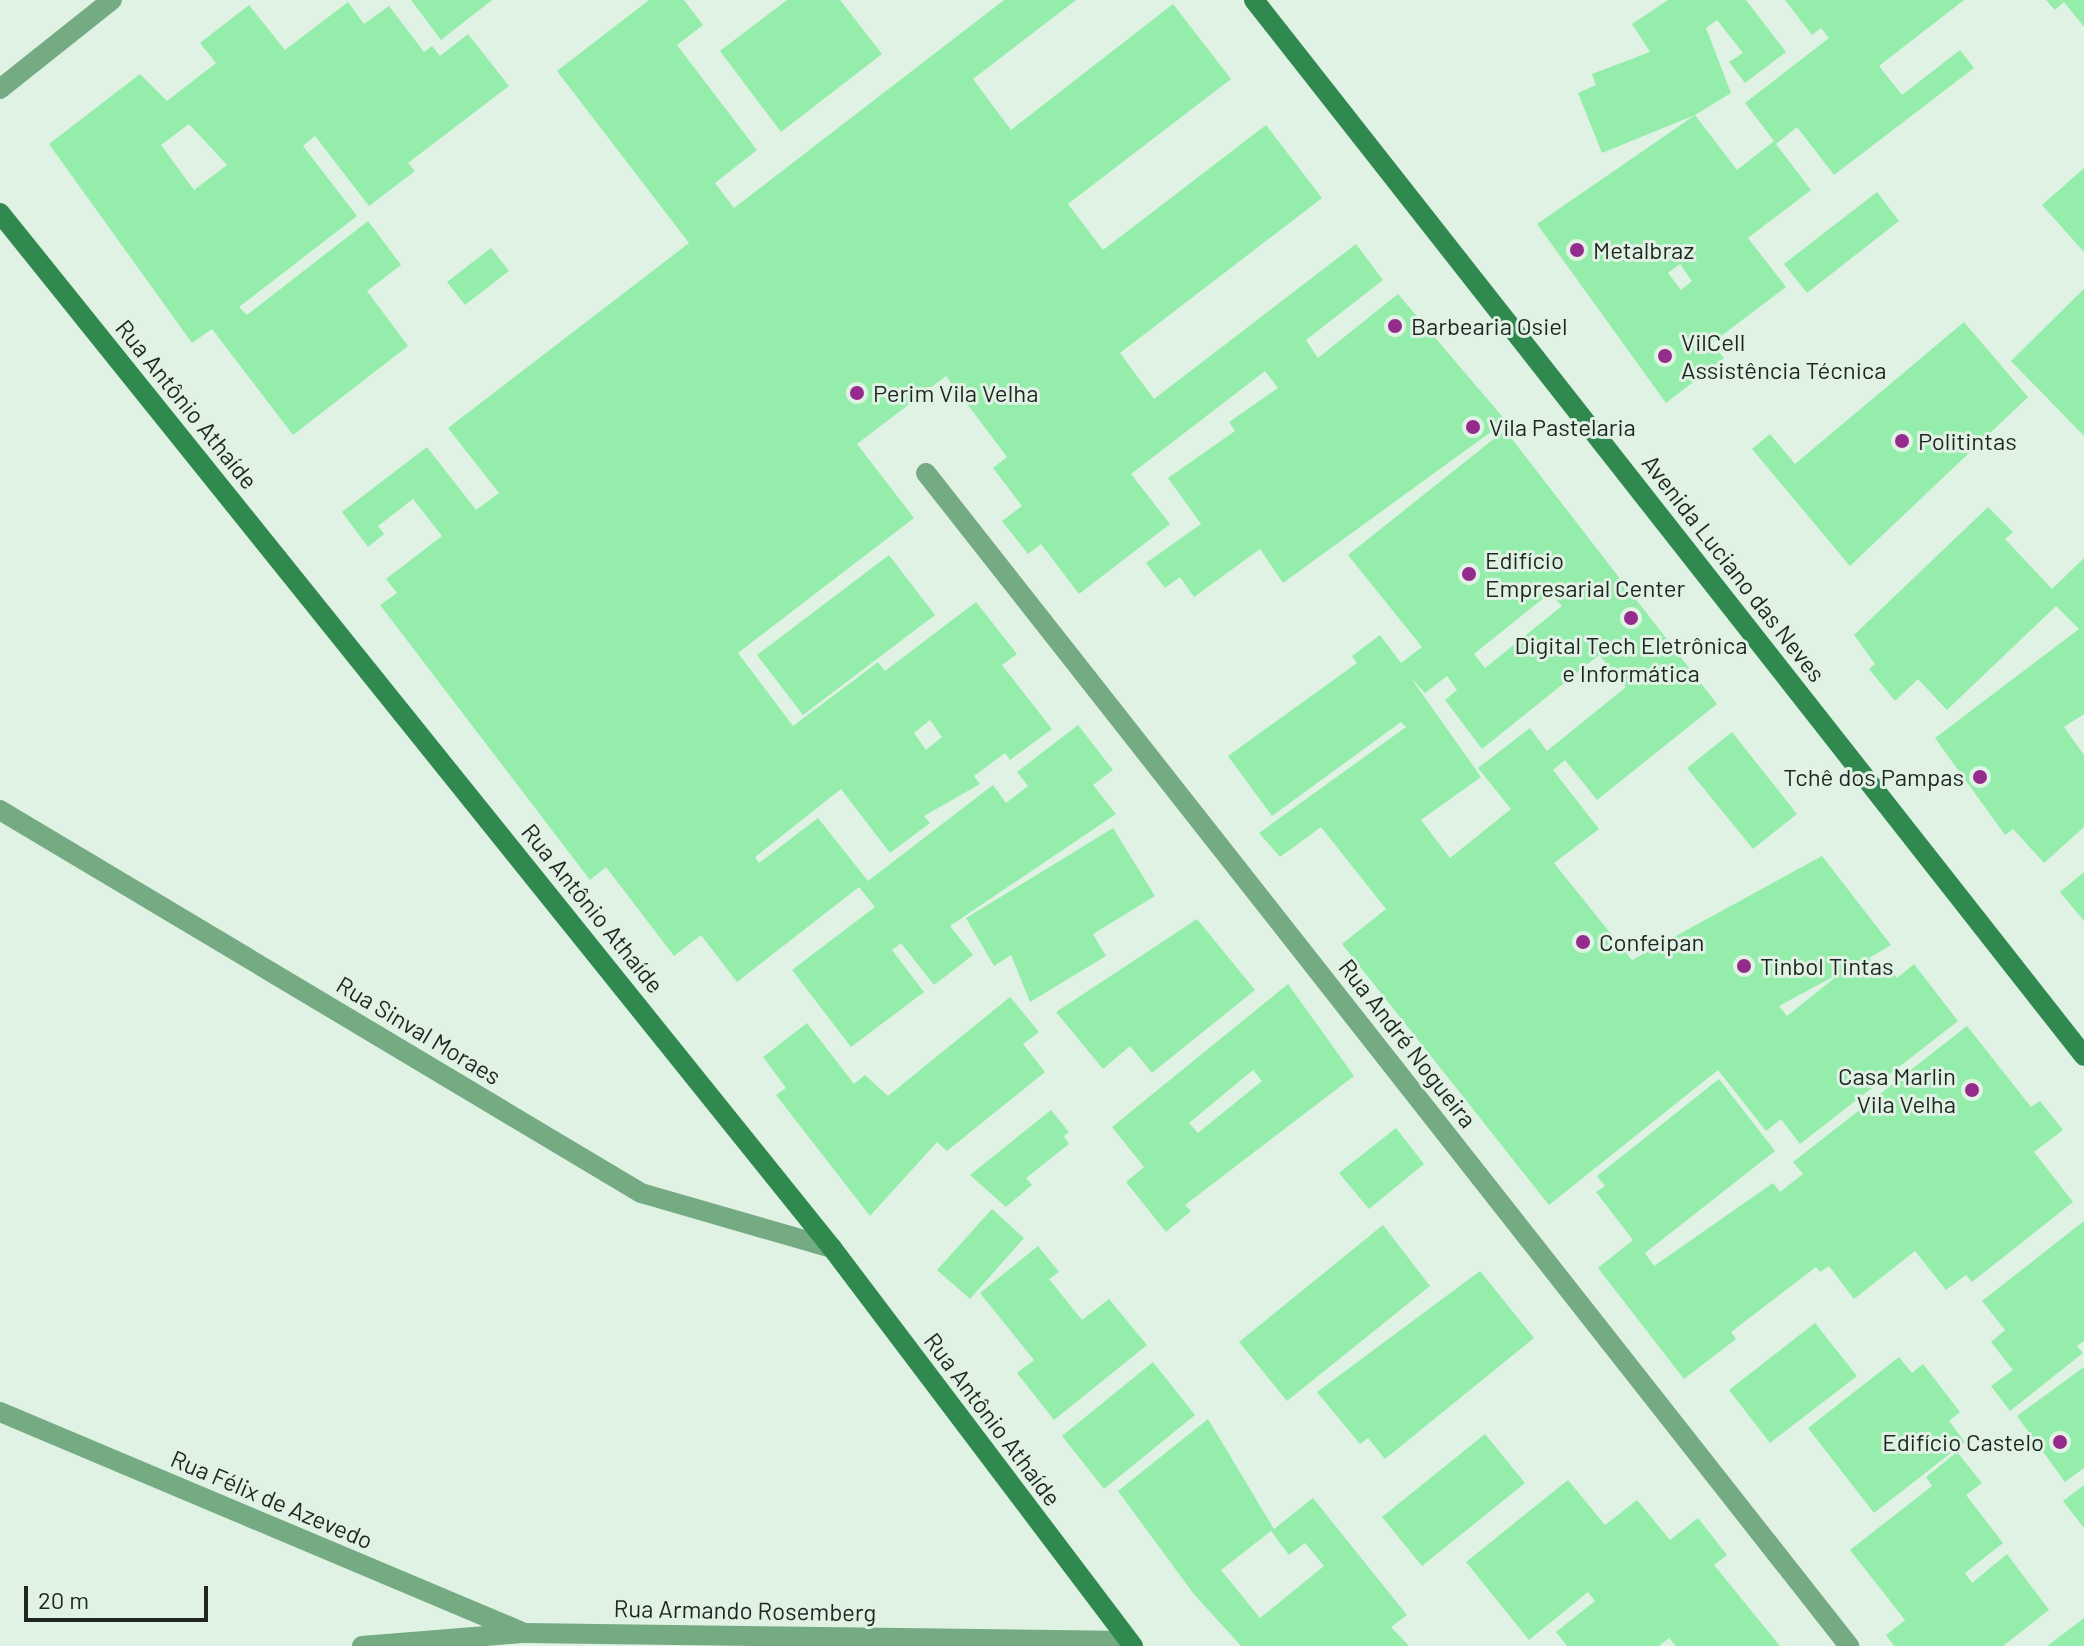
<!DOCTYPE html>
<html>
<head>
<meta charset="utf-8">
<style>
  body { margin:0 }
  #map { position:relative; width:2084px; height:1646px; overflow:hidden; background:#e0f2e3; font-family:Barlow,sans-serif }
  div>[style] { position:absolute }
  .building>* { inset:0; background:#95edac }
  .street>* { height:20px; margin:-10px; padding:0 10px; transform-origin:10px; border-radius:10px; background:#75ab83 }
  .secondary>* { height:20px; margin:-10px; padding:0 10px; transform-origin:10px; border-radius:10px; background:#308a4f }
  .dots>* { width:22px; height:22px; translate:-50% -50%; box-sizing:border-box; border:4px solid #e0f2e3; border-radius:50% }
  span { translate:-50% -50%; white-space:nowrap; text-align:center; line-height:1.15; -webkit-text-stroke:6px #e0f2e3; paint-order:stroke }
  .poi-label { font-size:24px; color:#1f2621 }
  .left { translate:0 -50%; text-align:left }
  .right { translate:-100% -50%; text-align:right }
  .street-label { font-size:24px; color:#1f2621 }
  .scale { position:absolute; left:24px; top:1586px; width:184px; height:36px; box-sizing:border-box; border:4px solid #1f2621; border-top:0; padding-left:10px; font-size:24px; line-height:28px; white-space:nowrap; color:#1f2621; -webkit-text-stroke:6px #e0f2e3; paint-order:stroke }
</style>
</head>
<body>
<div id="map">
  <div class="building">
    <div style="clip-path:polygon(411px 0,492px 0,441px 40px)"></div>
    <div style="clip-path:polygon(evenodd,649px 0,684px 0,703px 25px,677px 45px,757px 150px,715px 183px,734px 208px,1004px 0,1076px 0,973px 79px,1011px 130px,1173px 4px,1231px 79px,1068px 204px,1103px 250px,1266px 125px,1322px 198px,1120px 353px,1154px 399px,1356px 244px,1383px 280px,1306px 340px,1318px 358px,1398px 294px,1506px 421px,1283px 583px,1260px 549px,1194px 597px,1180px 577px,1165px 588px,1146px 563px,1201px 524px,1168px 478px,1235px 431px,1229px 422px,1278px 388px,1265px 371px,1131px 474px,1170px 524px,1079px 594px,1041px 544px,1028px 554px,1002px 521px,1022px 506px,993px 468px,1007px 457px,946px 376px,857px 444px,914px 518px,738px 653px,793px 726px,878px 662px,885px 671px,976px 602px,1017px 654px,1002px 665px,1052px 729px,1010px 760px,1005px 753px,974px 776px,980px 784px,924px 816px,930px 823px,890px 853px,841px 789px,755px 857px,759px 863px,818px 818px,868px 881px,993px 785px,1006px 803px,1028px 786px,1017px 772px,1078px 725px,1113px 770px,1093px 785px,1116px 814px,950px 926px,973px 955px,934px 985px,901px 943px,892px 950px,924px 992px,851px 1047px,792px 970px,875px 907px,859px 887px,737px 982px,701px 935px,674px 956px,606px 867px,590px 880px,380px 605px,397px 593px,386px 579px,442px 536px,413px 499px,378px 526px,384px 534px,368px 547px,342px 512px,427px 447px,476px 510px,499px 493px,448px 428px,689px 243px,557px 71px,649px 0,930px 720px,942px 737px,926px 750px,914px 733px,930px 720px)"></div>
    <div style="clip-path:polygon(787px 0,840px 0,882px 54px,781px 132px,720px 51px)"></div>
    <div style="clip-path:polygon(evenodd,1668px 0,1746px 0,1786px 52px,1745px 83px,1729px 62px,1743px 53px,1717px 20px,1706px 28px,1731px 93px,1695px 115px,1737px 170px,1774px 141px,1745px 103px,1829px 38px,1821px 28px,1812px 35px,1785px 0,1964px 0,1879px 66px,1902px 95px,1960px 50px,1974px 68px,1834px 175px,1797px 127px,1776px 144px,1811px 190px,1748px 238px,1786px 287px,1712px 343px,1724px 358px,1666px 403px,1537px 224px,1695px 115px,1602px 153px,1578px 93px,1596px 85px,1592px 74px,1650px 52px,1632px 24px,1668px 0,1680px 264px,1692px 281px,1681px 290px,1668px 273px,1680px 264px)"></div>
    <div style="clip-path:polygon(2046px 0,2084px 0,2084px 27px,2064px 2px,2055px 10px)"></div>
    <div style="clip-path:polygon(evenodd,348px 2px,364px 24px,389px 6px,424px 52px,432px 46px,440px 56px,468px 34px,509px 86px,408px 163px,415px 171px,369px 206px,315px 136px,303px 146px,357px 216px,239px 307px,247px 315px,368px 221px,401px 265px,367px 291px,408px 346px,293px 435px,212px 329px,192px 343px,49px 144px,140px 74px,167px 101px,216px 63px,200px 43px,249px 5px,285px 50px,348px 2px,189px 124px,227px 165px,194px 190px,161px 145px,189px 124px)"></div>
    <div style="clip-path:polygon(2084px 168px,2084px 252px,2042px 205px)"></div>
    <div style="clip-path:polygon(1877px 192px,1899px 221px,1807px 293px,1784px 264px)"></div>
    <div style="clip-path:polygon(491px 248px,509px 271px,465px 305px,447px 282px)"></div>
    <div style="clip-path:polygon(2084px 289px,2084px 436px,2011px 361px)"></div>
    <div style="clip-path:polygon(1964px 322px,2028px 397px,1850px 566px,1752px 449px,1770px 434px,1795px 464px)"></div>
    <div style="clip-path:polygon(evenodd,1505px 430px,1717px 704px,1597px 800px,1565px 760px,1553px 770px,1599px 829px,1554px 863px,1632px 960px,1822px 856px,1891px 945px,1869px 958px,1884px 976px,1891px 971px,1897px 978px,1914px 964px,1958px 1021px,1800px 1144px,1781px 1119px,1766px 1131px,1718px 1070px,1549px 1205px,1342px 944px,1386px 909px,1321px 827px,1280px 857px,1259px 833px,1406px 727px,1401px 722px,1272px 816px,1228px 756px,1357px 663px,1352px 656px,1380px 635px,1401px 663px,1422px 647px,1348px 555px,1505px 430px,1550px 593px,1562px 606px,1485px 668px,1474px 654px,1550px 593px,1505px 430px,1599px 655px,1626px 687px,1547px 751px,1530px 728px,1478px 768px,1511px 809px,1450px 858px,1421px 820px,1481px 777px,1411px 678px,1425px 693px,1447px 676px,1457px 690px,1445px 700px,1482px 749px,1599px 655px,1505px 430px,1842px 972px,1787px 1016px,1779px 1006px,1842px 972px)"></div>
    <div style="clip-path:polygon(1988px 507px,2013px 532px,2005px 539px,2052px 589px,2084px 558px,2084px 714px,2064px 727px,2084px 755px,2084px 827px,2044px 863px,2013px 829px,2005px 835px,1935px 738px,2079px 629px,2056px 606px,1947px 710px,1918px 679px,1895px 701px,1869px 669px,1875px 664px,1854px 635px)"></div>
    <div style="clip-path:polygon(889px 555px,935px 615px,803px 715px,757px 655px)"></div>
    <div style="clip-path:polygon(1732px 732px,1797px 814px,1753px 849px,1687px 768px)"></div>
    <div style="clip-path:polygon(1113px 828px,1155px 896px,1093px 934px,1106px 956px,1030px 1002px,1011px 955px,994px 966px,966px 918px)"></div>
    <div style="clip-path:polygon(2084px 872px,2084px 921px,2060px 892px)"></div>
    <div style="clip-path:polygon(1197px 919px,1255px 990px,1152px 1073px,1130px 1046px,1103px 1069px,1056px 1012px)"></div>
    <div style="clip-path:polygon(evenodd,1288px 984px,1354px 1076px,1185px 1205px,1191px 1211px,1166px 1232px,1126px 1182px,1144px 1167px,1112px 1127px,1288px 984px,1253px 1070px,1262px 1081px,1198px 1133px,1189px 1123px,1253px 1070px)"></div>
    <div style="clip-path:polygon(1010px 997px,1039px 1032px,1023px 1044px,1045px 1072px,947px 1151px,937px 1142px,870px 1216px,776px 1095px,786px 1088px,763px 1057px,807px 1023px,854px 1084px,865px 1075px,888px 1096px)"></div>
    <div style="clip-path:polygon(1967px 1026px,2031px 1107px,2040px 1101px,2063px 1130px,2034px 1152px,2073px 1202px,1972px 1282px,1966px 1275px,1946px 1290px,1915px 1251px,1854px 1299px,1829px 1266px,1820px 1272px,1816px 1267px,1731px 1332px,1736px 1339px,1684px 1379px,1598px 1268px,1633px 1240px,1596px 1192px,1605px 1186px,1597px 1176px,1719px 1079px,1775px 1151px,1645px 1253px,1654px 1266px,1773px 1183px,1780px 1192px,1803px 1174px,1793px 1162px)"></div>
    <div style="clip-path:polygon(1051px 1110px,1069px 1132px,1064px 1136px,1069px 1144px,1026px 1178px,1032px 1185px,1006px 1207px,970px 1175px)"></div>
    <div style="clip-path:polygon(1396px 1128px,1424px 1164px,1369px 1209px,1339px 1173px)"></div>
    <div style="clip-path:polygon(992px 1209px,1024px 1238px,970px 1299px,937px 1270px)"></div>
    <div style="clip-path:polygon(2084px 1221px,2084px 1341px,2077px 1346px,2083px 1353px,2010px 1411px,1991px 1386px,2013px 1370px,1991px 1342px,2005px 1330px,1982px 1301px)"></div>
    <div style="clip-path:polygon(1383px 1225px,1430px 1286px,1287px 1401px,1239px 1342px)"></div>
    <div style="clip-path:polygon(1038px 1246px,1059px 1272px,1049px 1279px,1082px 1320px,1109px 1299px,1147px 1345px,1054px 1420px,1017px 1373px,1034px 1360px,980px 1293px)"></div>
    <div style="clip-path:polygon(1480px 1271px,1534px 1338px,1385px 1459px,1368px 1438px,1360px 1444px,1317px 1392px)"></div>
    <div style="clip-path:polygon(1815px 1323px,1857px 1376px,1770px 1443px,1729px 1390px)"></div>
    <div style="clip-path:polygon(1899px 1357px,1912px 1373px,1923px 1364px,1960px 1412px,1949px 1421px,1965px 1442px,1874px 1513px,1808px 1428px)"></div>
    <div style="clip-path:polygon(1153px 1362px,1195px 1415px,1104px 1489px,1062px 1436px)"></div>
    <div style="clip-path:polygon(2084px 1367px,2084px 1468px,2065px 1482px,2017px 1416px)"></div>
    <div style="clip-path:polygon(evenodd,1208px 1419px,1274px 1529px,1313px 1498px,1407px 1615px,1391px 1627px,1409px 1646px,1241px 1646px,1193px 1593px,1118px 1491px,1208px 1419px,1271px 1531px,1289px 1555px,1305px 1543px,1324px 1566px,1260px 1618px,1221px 1570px,1271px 1531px)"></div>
    <div style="clip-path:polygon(1485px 1434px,1525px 1483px,1422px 1566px,1382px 1517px)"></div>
    <div style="clip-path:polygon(1957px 1452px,1982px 1483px,1966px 1495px,2003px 1543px,1965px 1573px,1972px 1583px,2007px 1554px,2049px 1610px,2003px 1646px,1894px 1646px,1886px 1635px,1905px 1620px,1850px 1550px,1932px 1486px,1926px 1477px)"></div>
    <div style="clip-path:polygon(1568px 1480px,1605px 1525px,1637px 1500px,1670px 1540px,1698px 1518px,1727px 1555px,1714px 1565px,1780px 1646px,1676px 1646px,1669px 1638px,1659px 1646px,1567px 1646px,1556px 1632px,1595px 1601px,1588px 1592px,1529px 1640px,1466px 1562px)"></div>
    <div style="clip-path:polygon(2084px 1485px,2084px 1528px,2063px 1501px)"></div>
    <div style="clip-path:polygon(2084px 1618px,2084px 1646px,2047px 1646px,2063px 1634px)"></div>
  </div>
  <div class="street">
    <div style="left:0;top:89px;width:143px;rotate:-38.5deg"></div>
    <div style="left:926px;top:473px;width:1493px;rotate:51.8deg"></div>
    <div style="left:0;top:810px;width:747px;rotate:30.86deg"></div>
    <div style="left:641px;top:1193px;width:199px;rotate:16.1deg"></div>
    <div style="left:0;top:1412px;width:564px;rotate:22.84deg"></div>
    <div style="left:362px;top:1646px;width:164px;rotate:-4.6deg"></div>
    <div style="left:525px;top:1633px;width:603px;rotate:0.76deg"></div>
  </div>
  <div class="secondary">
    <div style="left:1254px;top:0;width:1343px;rotate:51.83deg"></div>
    <div style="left:0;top:213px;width:1328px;rotate:51.21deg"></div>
    <div style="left:832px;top:1248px;width:499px;rotate:52.9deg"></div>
  </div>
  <div class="dots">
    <div style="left:1577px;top:250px;background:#962b8e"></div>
    <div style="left:1395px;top:326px;background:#962b8e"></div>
    <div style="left:1665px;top:356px;background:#962b8e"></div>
    <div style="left:857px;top:393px;background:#962b8e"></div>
    <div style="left:1473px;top:427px;background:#962b8e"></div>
    <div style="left:1902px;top:441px;background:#962b8e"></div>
    <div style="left:1469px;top:574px;background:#962b8e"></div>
    <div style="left:1631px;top:618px;background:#962b8e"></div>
    <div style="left:1980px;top:777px;background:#962b8e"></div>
    <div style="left:1583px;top:942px;background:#962b8e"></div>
    <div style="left:1744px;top:966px;background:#962b8e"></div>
    <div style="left:1972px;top:1090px;background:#962b8e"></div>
    <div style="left:2060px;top:1442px;background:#962b8e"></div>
  </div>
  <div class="poi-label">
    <span class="left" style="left:1593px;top:250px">Metalbraz</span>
    <span class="left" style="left:1411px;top:326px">Barbearia Osiel</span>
    <span class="left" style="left:1681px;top:356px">VilCell<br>Assistência Técnica</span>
    <span class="left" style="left:873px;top:393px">Perim Vila Velha</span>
    <span class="left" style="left:1489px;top:427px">Vila Pastelaria</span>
    <span class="left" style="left:1918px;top:441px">Politintas</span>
    <span class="left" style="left:1485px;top:574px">Edifício<br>Empresarial Center</span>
    <span style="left:1631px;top:659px">Digital Tech Eletrônica<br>e Informática</span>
    <span class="right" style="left:1964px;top:777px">Tchê dos Pampas</span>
    <span class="left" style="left:1599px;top:942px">Confeipan</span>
    <span class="left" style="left:1760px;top:966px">Tinbol Tintas</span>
    <span class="right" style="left:1956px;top:1090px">Casa Marlin<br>Vila Velha</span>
    <span class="right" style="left:2044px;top:1442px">Edifício Castelo</span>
  </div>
  <div class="street-label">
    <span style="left:187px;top:404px;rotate:51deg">Rua Antônio Athaíde</span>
    <span style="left:1734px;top:568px;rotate:52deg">Avenida Luciano das Neves</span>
    <span style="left:593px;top:908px;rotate:51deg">Rua Antônio Athaíde</span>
    <span style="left:419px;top:1030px;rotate:31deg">Rua Sinval Moraes</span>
    <span style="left:1408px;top:1043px;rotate:52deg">Rua André Nogueira</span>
    <span style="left:993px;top:1419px;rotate:53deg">Rua Antônio Athaíde</span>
    <span style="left:272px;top:1499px;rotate:23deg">Rua Félix de Azevedo</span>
    <span style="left:745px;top:1610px;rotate:1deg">Rua Armando Rosemberg</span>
  </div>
  <div class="scale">20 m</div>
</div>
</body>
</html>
